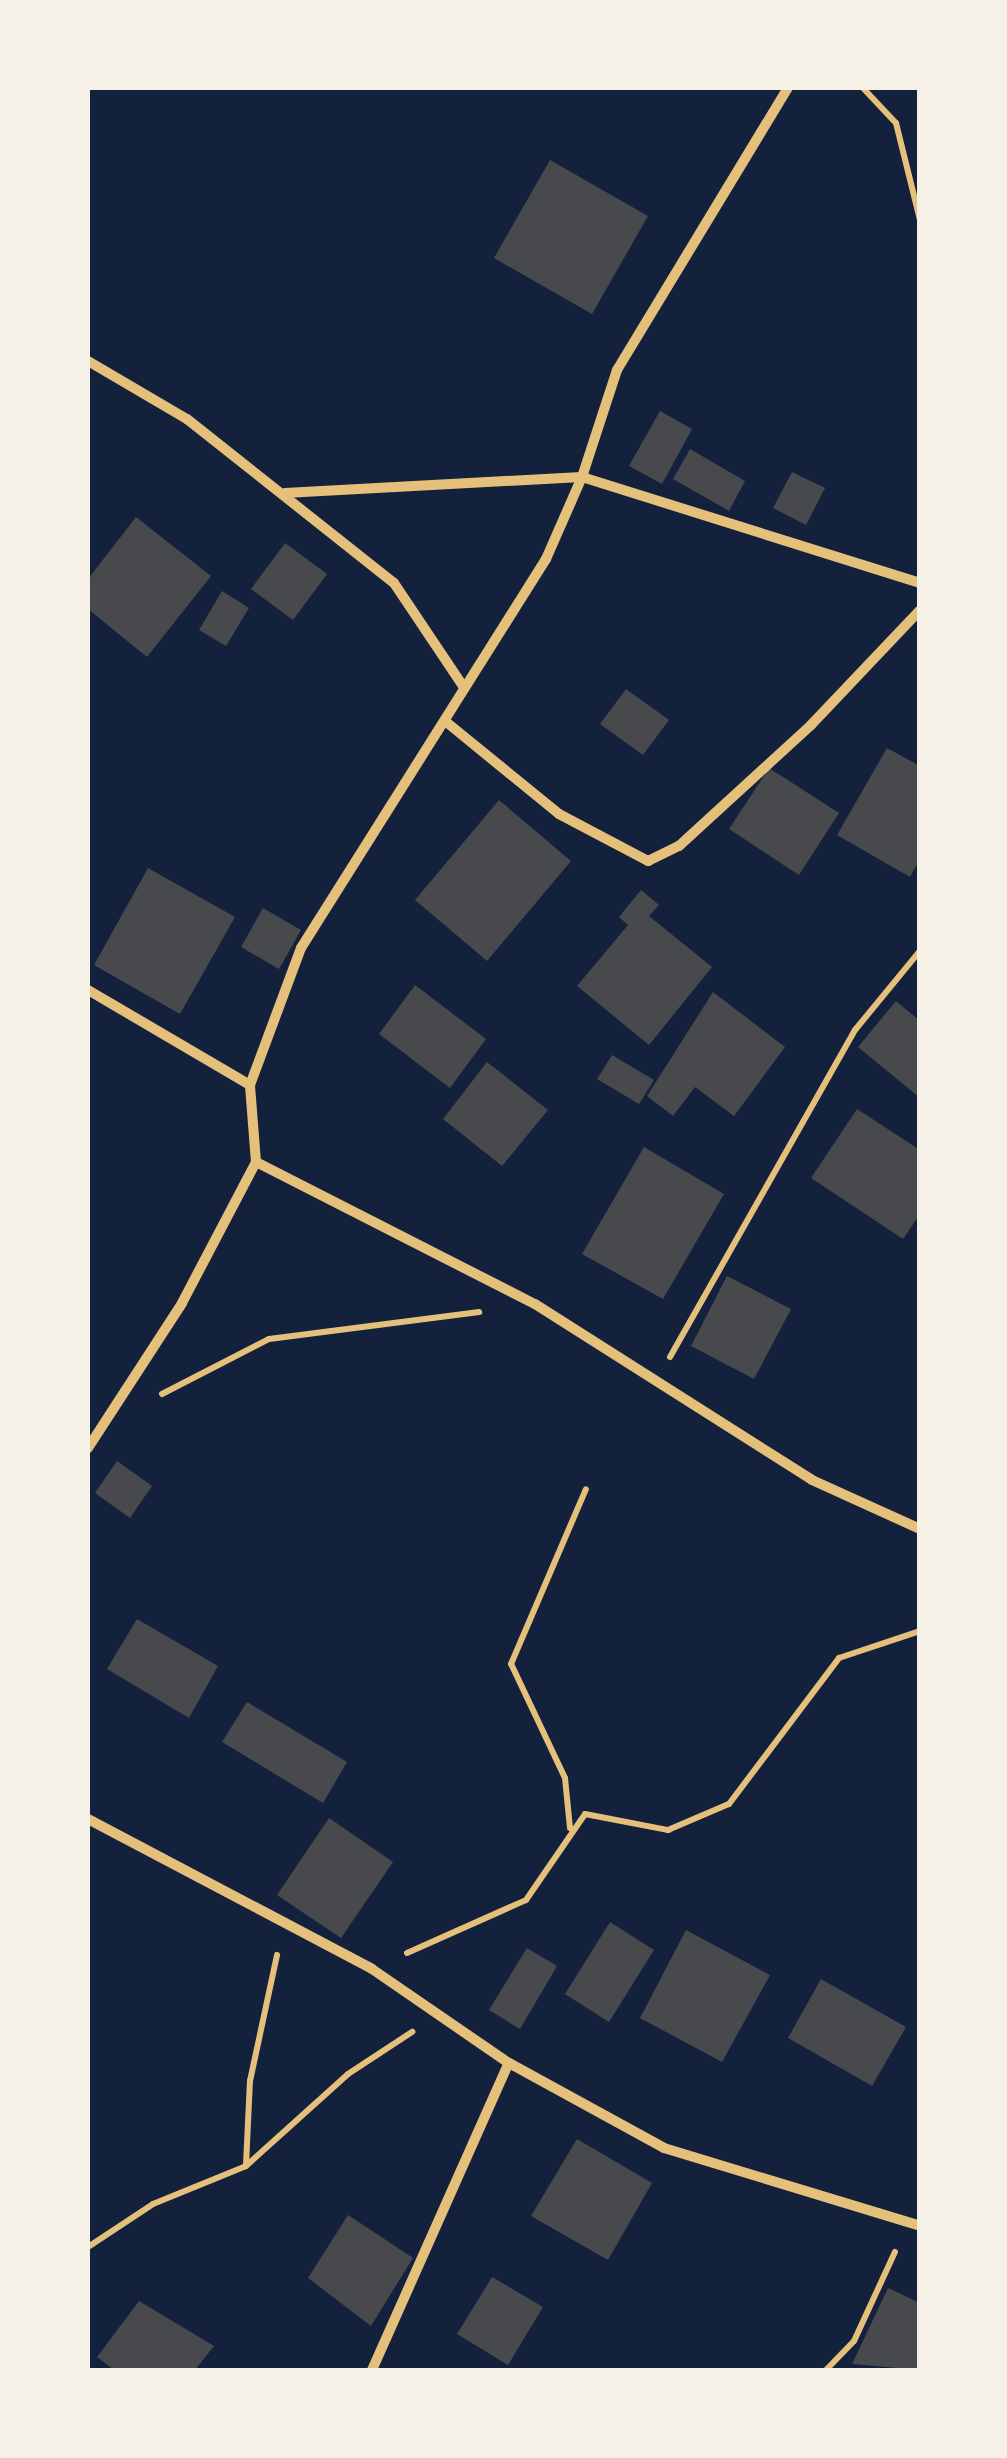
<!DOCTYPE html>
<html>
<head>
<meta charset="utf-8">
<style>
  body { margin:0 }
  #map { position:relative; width:1007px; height:2458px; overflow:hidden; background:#14213d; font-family:"Source Sans 3",sans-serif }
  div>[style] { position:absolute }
  .building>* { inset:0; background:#48494c }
  .path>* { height:6px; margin:-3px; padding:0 3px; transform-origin:3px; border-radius:3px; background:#e5c07b }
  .minor>* { height:10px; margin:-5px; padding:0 5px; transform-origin:5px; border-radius:5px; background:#e5c07b }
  span { translate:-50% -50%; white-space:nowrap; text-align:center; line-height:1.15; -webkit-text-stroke:10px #f6f1e7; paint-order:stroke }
  .frame { position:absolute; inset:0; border:90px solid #f6f1e7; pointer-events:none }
</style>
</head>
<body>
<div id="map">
  <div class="building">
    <div style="clip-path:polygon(550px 160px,648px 216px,592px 314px,494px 258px)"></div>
    <div style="clip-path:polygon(660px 411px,692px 429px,662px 484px,629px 466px)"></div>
    <div style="clip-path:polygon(690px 449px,745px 481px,729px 511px,673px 479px)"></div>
    <div style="clip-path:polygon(792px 472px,825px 488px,806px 525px,773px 508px)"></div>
    <div style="clip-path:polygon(136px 517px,211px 576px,147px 657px,88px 609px,88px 579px)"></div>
    <div style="clip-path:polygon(285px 543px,327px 574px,293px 620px,251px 589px)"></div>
    <div style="clip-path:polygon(222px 591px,249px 608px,226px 646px,199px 630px)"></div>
    <div style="clip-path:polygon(626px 689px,669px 720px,643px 755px,600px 724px)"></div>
    <div style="clip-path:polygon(887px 748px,920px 766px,920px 859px,910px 877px,837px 835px)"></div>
    <div style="clip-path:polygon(769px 768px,839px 813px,799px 875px,729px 829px)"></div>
    <div style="clip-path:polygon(499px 800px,571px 861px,487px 961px,415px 900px)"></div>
    <div style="clip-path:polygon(148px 868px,235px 917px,180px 1014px,94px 965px)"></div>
    <div style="clip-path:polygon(641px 890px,659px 905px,649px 916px,712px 967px,649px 1045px,577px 986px,628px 925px,619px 917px)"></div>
    <div style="clip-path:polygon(263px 908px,301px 930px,279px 969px,241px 947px)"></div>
    <div style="clip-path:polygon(415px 985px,486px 1039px,450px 1088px,379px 1034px)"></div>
    <div style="clip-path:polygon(713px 992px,785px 1047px,734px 1116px,695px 1087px,673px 1116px,647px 1096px)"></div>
    <div style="clip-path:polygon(896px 1001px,920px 1021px,920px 1098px,858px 1047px)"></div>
    <div style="clip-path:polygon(612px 1055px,654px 1080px,639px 1104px,597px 1079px)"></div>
    <div style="clip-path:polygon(487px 1062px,548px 1110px,502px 1166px,443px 1119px)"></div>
    <div style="clip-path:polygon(857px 1109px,920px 1150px,920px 1214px,903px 1239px,811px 1178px)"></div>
    <div style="clip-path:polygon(644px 1147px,724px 1194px,663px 1299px,582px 1254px)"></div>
    <div style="clip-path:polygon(727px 1276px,791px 1309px,754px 1379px,691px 1346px)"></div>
    <div style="clip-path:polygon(117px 1461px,152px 1486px,130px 1518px,95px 1493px)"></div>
    <div style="clip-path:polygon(137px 1619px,218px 1666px,189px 1718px,107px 1669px)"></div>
    <div style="clip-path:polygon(247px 1702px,347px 1762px,323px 1803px,222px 1742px)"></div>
    <div style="clip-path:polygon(329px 1818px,393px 1862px,341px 1938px,277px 1895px)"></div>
    <div style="clip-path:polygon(610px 1922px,654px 1950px,609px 2022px,565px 1994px)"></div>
    <div style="clip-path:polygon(686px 1930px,770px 1975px,722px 2062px,640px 2018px)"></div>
    <div style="clip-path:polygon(527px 1948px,557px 1966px,520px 2029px,489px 2010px)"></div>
    <div style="clip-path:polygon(821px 1979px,906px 2027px,872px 2086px,788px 2038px)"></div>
    <div style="clip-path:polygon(577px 2139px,652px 2183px,608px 2260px,531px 2216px)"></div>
    <div style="clip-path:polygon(348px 2215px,413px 2258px,371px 2326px,308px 2278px)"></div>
    <div style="clip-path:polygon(492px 2277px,543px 2307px,508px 2365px,457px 2334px)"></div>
    <div style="clip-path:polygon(888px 2288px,920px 2303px,920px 2370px,852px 2364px)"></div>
    <div style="clip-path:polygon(139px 2301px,214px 2346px,195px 2370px,114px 2370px,97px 2357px)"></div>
  </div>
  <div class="path">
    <div style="left:863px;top:88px;width:48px;rotate:46.7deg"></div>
    <div style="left:896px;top:123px;width:100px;rotate:76.1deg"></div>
    <div style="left:670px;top:1357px;width:376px;rotate:-60.5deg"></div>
    <div style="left:855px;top:1030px;width:102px;rotate:-50.6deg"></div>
    <div style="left:162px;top:1394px;width:120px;rotate:-27.2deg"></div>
    <div style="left:269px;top:1339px;width:212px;rotate:-7.3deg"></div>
    <div style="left:570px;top:1828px;width:50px;rotate:-95.7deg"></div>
    <div style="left:565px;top:1778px;width:126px;rotate:-115.3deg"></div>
    <div style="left:511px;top:1664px;width:190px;rotate:-66.8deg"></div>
    <div style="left:407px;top:1953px;width:130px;rotate:-24deg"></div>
    <div style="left:526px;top:1900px;width:104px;rotate:-55.5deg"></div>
    <div style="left:585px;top:1814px;width:85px;rotate:10.9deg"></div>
    <div style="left:668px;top:1830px;width:66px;rotate:-23.1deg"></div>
    <div style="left:729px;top:1804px;width:183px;rotate:-53deg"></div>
    <div style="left:839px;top:1658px;width:85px;rotate:-18.4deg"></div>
    <div style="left:246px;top:2165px;width:84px;rotate:-87.3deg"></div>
    <div style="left:250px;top:2081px;width:129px;rotate:-77.9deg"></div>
    <div style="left:88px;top:2247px;width:78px;rotate:-33.5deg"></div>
    <div style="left:153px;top:2204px;width:100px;rotate:-22.2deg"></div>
    <div style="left:246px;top:2166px;width:137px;rotate:-42deg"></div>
    <div style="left:348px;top:2074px;width:77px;rotate:-33.3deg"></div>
    <div style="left:826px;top:2370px;width:40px;rotate:-46deg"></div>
    <div style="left:854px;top:2341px;width:98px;rotate:-65.3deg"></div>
  </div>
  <div class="minor">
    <div style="left:88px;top:361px;width:115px;rotate:30.4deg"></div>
    <div style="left:187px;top:419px;width:264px;rotate:38.4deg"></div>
    <div style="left:394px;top:583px;width:124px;rotate:56.2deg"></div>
    <div style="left:285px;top:493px;width:297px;rotate:-3.1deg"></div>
    <div style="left:582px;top:477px;width:113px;rotate:-71.9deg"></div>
    <div style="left:617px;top:370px;width:330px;rotate:-58.8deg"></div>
    <div style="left:445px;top:721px;width:147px;rotate:39.2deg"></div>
    <div style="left:559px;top:814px;width:101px;rotate:27.8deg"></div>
    <div style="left:648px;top:861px;width:34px;rotate:-26deg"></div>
    <div style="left:679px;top:846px;width:179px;rotate:-42.5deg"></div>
    <div style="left:811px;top:725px;width:158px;rotate:-46.5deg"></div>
    <div style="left:88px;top:990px;width:188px;rotate:30.4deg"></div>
    <div style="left:256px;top:1162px;width:313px;rotate:27deg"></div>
    <div style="left:535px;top:1304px;width:328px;rotate:32.4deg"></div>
    <div style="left:812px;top:1480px;width:119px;rotate:24.4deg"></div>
    <div style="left:88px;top:1448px;width:173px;rotate:-57deg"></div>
    <div style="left:182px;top:1303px;width:159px;rotate:-62.3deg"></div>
    <div style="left:256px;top:1162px;width:77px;rotate:-94.5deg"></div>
    <div style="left:250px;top:1085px;width:146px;rotate:-69.6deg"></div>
    <div style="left:301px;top:948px;width:460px;rotate:-57.8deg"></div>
    <div style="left:546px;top:559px;width:90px;rotate:-66.3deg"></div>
    <div style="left:582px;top:477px;width:354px;rotate:17.4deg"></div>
    <div style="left:88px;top:1819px;width:321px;rotate:27.8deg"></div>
    <div style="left:372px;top:1969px;width:166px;rotate:34.5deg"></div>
    <div style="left:509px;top:2063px;width:177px;rotate:28.7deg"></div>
    <div style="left:664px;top:2148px;width:268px;rotate:16.9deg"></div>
    <div style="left:372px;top:2370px;width:336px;rotate:-66deg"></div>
  </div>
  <div class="frame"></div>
</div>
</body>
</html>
